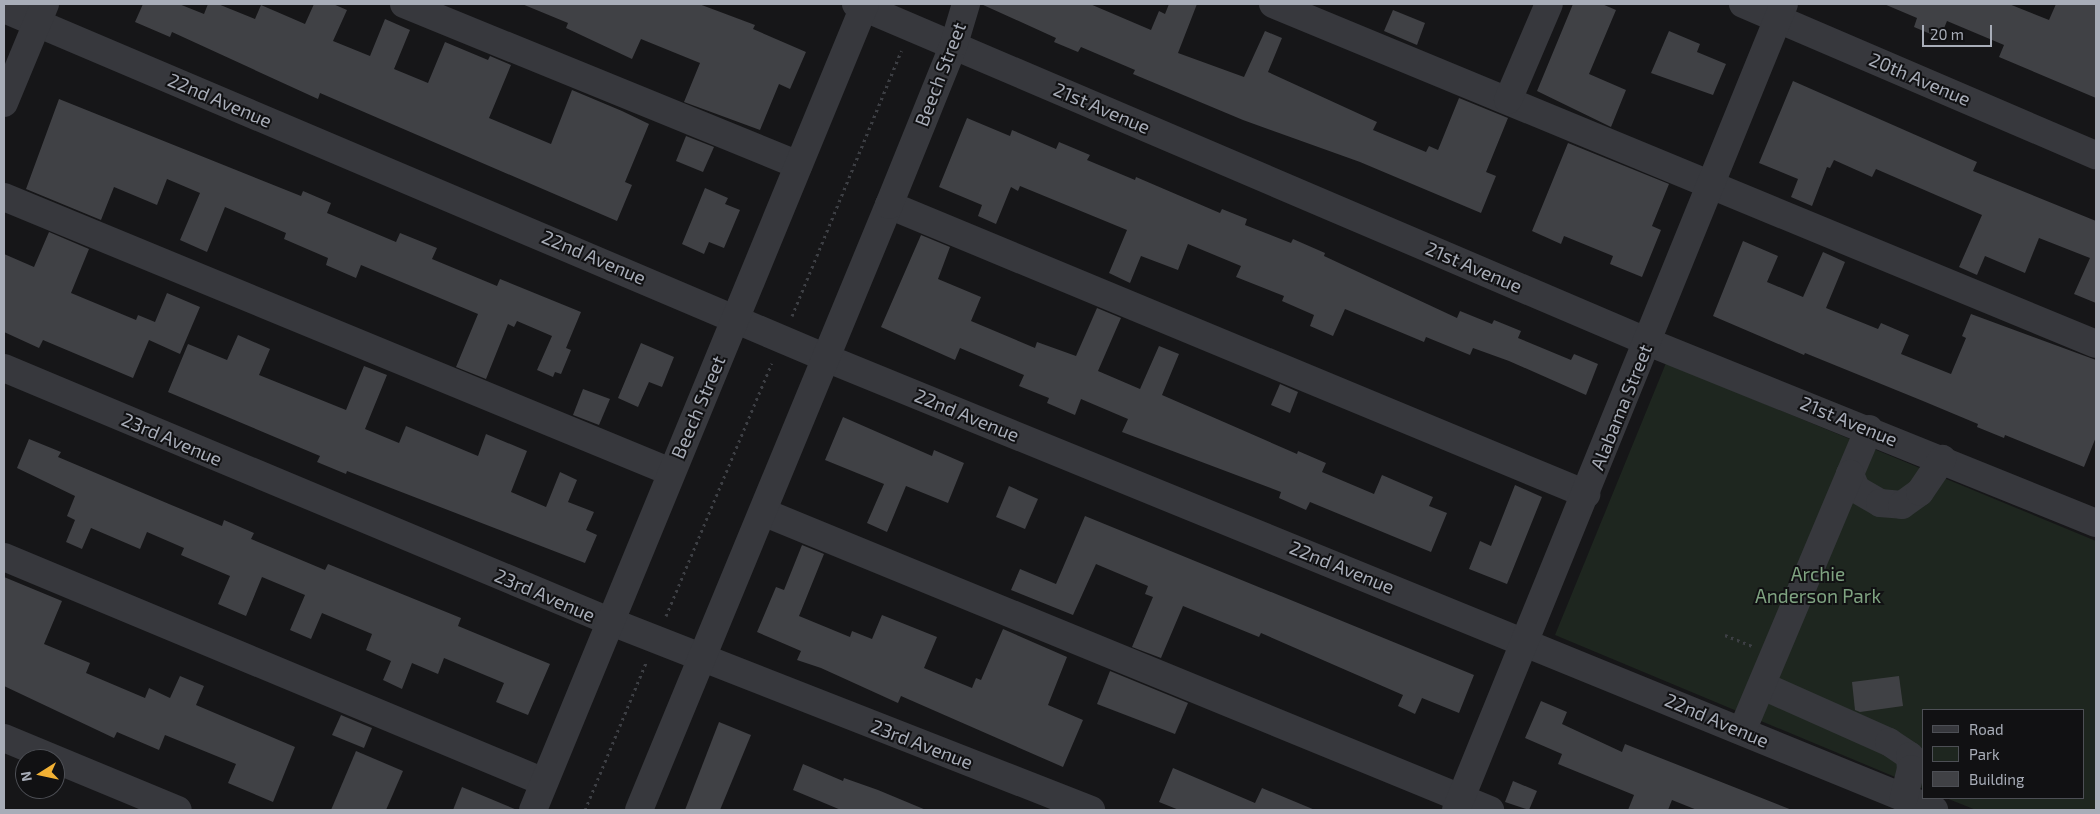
<!DOCTYPE html>
<html>
<head>
<meta charset="utf-8">
<style>
  body { margin:0 }
  #map { position:relative; width:2100px; height:814px; overflow:hidden; background:#161618; font-family:"Exo 2",sans-serif }
  div>[style] { position:absolute }
  .green>* { inset:0; background:#1e261f }
  .building>* { inset:0; background:#404145 }
  .path>* { height:3px; margin-top:-1.5px; transform-origin:0; background:repeating-linear-gradient(90deg,#3d3f44 0 2.5px,transparent 0 6.5px) }
  .minor>* { height:28px; margin:-14px; padding:0 14px; transform-origin:14px; border-radius:14px; background:#37383d }
  span { translate:-50% -50%; white-space:nowrap; text-align:center; line-height:1.15; -webkit-text-stroke:4px #111113; paint-order:stroke }
  .street-label { font-size:19px; color:#a8adb8 }
  .park-label { font-size:19px; color:#7fa381 }
  .frame { position:absolute; inset:0; border:5px solid #a8adb8; pointer-events:none }
  .legend { position:absolute; left:1922px; top:709px; width:162px; height:90px; box-sizing:border-box; background:#111113; border:1px solid #4d4f55; margin:0; padding:6px 9px; list-style:none; font-size:15px; color:#a8adb8 }
  .legend li { display:flex; align-items:center; gap:10px; height:25px }
  .legend b { width:25px; border:1px solid #4d4f55 }
  .north { position:absolute; left:15px; top:749px; width:50px; height:50px; box-sizing:border-box; background:#111113; border:1px solid #4d4f55; border-radius:50%; rotate:260deg; font-size:14px; font-weight:700; line-height:20px; text-align:center; color:#a8adb8 }
  .north::after { content:''; display:block; margin:auto; width:18px; height:22px; background:#f2b134; clip-path:polygon(50% 0,100% 100%,50% 72%,0 100%) }
  .scale { position:absolute; left:1922px; top:25px; width:70px; height:22px; box-sizing:border-box; border:2px solid #a8adb8; border-top:0; padding-left:6px; font-size:15px; line-height:18px; white-space:nowrap; color:#a8adb8; -webkit-text-stroke:4px #111113; paint-order:stroke }
</style>
</head>
<body>
<div id="map">
  <div class="green">
    <div style="clip-path:polygon(1666px 363px,2096px 541px,2096px 810px,1976px 810px,1946px 798px,2084px 798px,2084px 710px,1924px 710px,1924px 789px,1555px 635px)"></div>
  </div>
  <div class="building">
    <div style="clip-path:polygon(143px 4px,179px 4px,204px 14px,208px 4px,218px 4px,255px 19px,261px 5px,305px 24px,314px 4px,333px 4px,347px 10px,333px 41px,370px 56px,385px 19px,410px 30px,394px 69px,428px 83px,445px 42px,488px 60px,490px 56px,511px 65px,489px 118px,551px 144px,572px 90px,622px 111px,649px 124px,625px 182px,632px 185px,617px 221px,320px 93px,318px 99px,172px 32px,170px 37px,135px 22px)"></div>
    <div style="clip-path:polygon(522px 4px,699px 4px,755px 25px,753px 29px,806px 52px,790px 89px,779px 84px,760px 130px,684px 102px,700px 63px,641px 39px,632px 59px,566px 28px,568px 23px)"></div>
    <div style="clip-path:polygon(981px 4px,1090px 4px,1151px 30px,1159px 11px,1165px 14px,1169px 4px,1197px 4px,1178px 53px,1244px 77px,1265px 31px,1282px 38px,1268px 72px,1377px 122px,1373px 130px,1426px 152px,1429px 146px,1438px 150px,1459px 98px,1508px 118px,1486px 172px,1496px 176px,1481px 213px,1360px 162px,1243px 120px,1133px 74px,1135px 70px,1081px 47px,1078px 52px,1054px 42px,1056px 38px)"></div>
    <div style="clip-path:polygon(1573px 4px,1602px 4px,1616px 10px,1589px 74px,1626px 90px,1611px 127px,1537px 91px)"></div>
    <div style="clip-path:polygon(1884px 4px,2009px 4px,2049px 20px,2056px 4px,2096px 4px,2096px 98px,1999px 57px,2004px 45px,1947px 21px,1940px 38px,1914px 27px,1917px 18px)"></div>
    <div style="clip-path:polygon(1393px 10px,1425px 23px,1417px 45px,1384px 31px)"></div>
    <div style="clip-path:polygon(1669px 31px,1700px 44px,1697px 52px,1726px 64px,1713px 95px,1651px 73px)"></div>
    <div style="clip-path:polygon(1793px 81px,1977px 162px,1973px 171px,2096px 221px,2096px 303px,2074px 294px,2090px 258px,2039px 238px,2025px 273px,1985px 256px,1977px 275px,1959px 267px,1982px 215px,1876px 169px,1872px 177px,1834px 160px,1830px 168px,1827px 167px,1812px 206px,1791px 197px,1798px 179px,1759px 163px)"></div>
    <div style="clip-path:polygon(59px 99px,301px 196px,303px 191px,331px 203px,327px 213px,396px 242px,400px 233px,437px 248px,432px 259px,497px 286px,500px 279px,581px 312px,566px 348px,571px 350px,561px 374px,555px 372px,553px 377px,537px 370px,552px 336px,517px 321px,514px 327px,508px 324px,486px 379px,456px 367px,478px 314px,361px 265px,356px 278px,326px 265px,328px 258px,284px 239px,286px 233px,225px 207px,207px 252px,180px 240px,200px 193px,167px 179px,157px 205px,114px 187px,101px 220px,26px 189px)"></div>
    <div style="clip-path:polygon(967px 118px,1010px 136px,1012px 130px,1056px 149px,1059px 142px,1090px 155px,1087px 160px,1135px 180px,1136px 177px,1220px 213px,1222px 209px,1247px 219px,1245px 225px,1291px 243px,1293px 239px,1325px 253px,1324px 256px,1457px 318px,1460px 311px,1492px 324px,1494px 320px,1521px 331px,1518px 338px,1571px 360px,1574px 354px,1598px 364px,1586px 395px,1509px 361px,1473px 348px,1470px 355px,1426px 337px,1424px 342px,1345px 309px,1333px 336px,1310px 326px,1314px 315px,1282px 301px,1284px 296px,1236px 277px,1241px 266px,1188px 244px,1178px 270px,1141px 256px,1130px 283px,1109px 273px,1127px 230px,1020px 186px,1018px 191px,1011px 187px,996px 224px,978px 216px,982px 205px,939px 187px)"></div>
    <div style="clip-path:polygon(686px 136px,714px 147px,703px 172px,676px 161px)"></div>
    <div style="clip-path:polygon(1568px 143px,1669px 184px,1652px 226px,1661px 230px,1642px 277px,1610px 264px,1613px 256px,1564px 236px,1561px 244px,1532px 231px)"></div>
    <div style="clip-path:polygon(705px 188px,728px 198px,725px 204px,740px 210px,724px 248px,709px 242px,704px 254px,682px 244px)"></div>
    <div style="clip-path:polygon(49px 232px,89px 249px,71px 293px,136px 320px,138px 315px,155px 322px,167px 293px,200px 307px,180px 354px,149px 340px,133px 378px,43px 340px,39px 348px,4px 332px,4px 254px,34px 267px)"></div>
    <div style="clip-path:polygon(921px 235px,950px 247px,938px 279px,981px 297px,971px 321px,1035px 348px,1037px 342px,1076px 356px,1097px 308px,1121px 318px,1098px 371px,1140px 389px,1159px 346px,1179px 354px,1162px 395px,1297px 454px,1298px 451px,1326px 463px,1322px 472px,1374px 494px,1382px 475px,1433px 497px,1429px 506px,1447px 513px,1431px 552px,1310px 502px,1306px 510px,1279px 498px,1281px 492px,1122px 432px,1128px 419px,1081px 399px,1075px 415px,1047px 403px,1049px 398px,1019px 386px,1024px 375px,960px 348px,955px 360px,881px 327px)"></div>
    <div style="clip-path:polygon(1743px 241px,1778px 256px,1767px 282px,1803px 297px,1823px 252px,1845px 262px,1826px 308px,1878px 329px,1881px 323px,1909px 335px,1901px 354px,1951px 374px,1966px 338px,1962px 336px,1971px 314px,2096px 360px,2096px 437px,2084px 467px,2005px 435px,2004px 438px,1977px 427px,1978px 424px,1923px 401px,1805px 353px,1804px 355px,1713px 316px)"></div>
    <div style="clip-path:polygon(238px 335px,270px 349px,259px 375px,346px 410px,364px 366px,387px 375px,365px 429px,399px 443px,406px 426px,478px 456px,486px 434px,527px 451px,511px 492px,546px 507px,560px 472px,577px 480px,568px 502px,594px 512px,586px 530px,597px 535px,585px 563px,347px 471px,346px 474px,317px 462px,320px 456px,168px 392px,188px 344px,227px 360px)"></div>
    <div style="clip-path:polygon(641px 343px,674px 357px,662px 387px,649px 382px,638px 407px,618px 398px)"></div>
    <div style="clip-path:polygon(1280px 384px,1298px 392px,1290px 413px,1271px 405px)"></div>
    <div style="clip-path:polygon(583px 389px,610px 399px,599px 425px,573px 415px)"></div>
    <div style="clip-path:polygon(843px 417px,932px 456px,934px 450px,964px 463px,948px 503px,906px 486px,887px 532px,867px 523px,884px 484px,825px 460px)"></div>
    <div style="clip-path:polygon(29px 439px,61px 452px,58px 457px,169px 504px,222px 526px,224px 520px,254px 533px,251px 539px,325px 570px,328px 564px,461px 618px,458px 626px,550px 664px,528px 715px,496px 702px,504px 683px,444px 658px,438px 674px,412px 663px,402px 689px,383px 680px,391px 661px,366px 650px,372px 634px,322px 613px,311px 639px,290px 630px,305px 595px,262px 577px,246px 616px,218px 604px,230px 576px,181px 555px,184px 548px,147px 532px,140px 549px,91px 528px,82px 549px,66px 542px,75px 520px,67px 516px,75px 496px,17px 468px)"></div>
    <div style="clip-path:polygon(1515px 485px,1542px 497px,1507px 584px,1469px 569px,1480px 541px,1491px 546px)"></div>
    <div style="clip-path:polygon(1009px 486px,1038px 499px,1025px 529px,996px 517px)"></div>
    <div style="clip-path:polygon(1085px 516px,1474px 675px,1459px 713px,1422px 698px,1415px 714px,1398px 706px,1403px 695px,1261px 633px,1259px 637px,1183px 606px,1161px 658px,1132px 647px,1153px 597px,1145px 594px,1148px 586px,1096px 564px,1073px 615px,1011px 590px,1020px 569px,1056px 584px)"></div>
    <div style="clip-path:polygon(802px 545px,824px 554px,799px 616px,850px 637px,852px 631px,872px 639px,882px 615px,937px 637px,924px 668px,972px 688px,976px 678px,981px 680px,1003px 629px,1067px 657px,1048px 705px,1083px 720px,1063px 767px,901px 696px,898px 703px,821px 668px,797px 660px,801px 651px,757px 632px,776px 587px,784px 590px)"></div>
    <div style="clip-path:polygon(4px 577px,62px 601px,44px 644px,90px 663px,86px 673px,145px 698px,149px 688px,170px 698px,180px 676px,204px 686px,196px 705px,295px 747px,273px 802px,228px 783px,236px 764px,165px 735px,159px 750px,117px 732px,114px 738px,4px 686px)"></div>
    <div style="clip-path:polygon(1110px 671px,1188px 703px,1175px 734px,1097px 704px)"></div>
    <div style="clip-path:polygon(1899px 676px,1903px 706px,1860px 712px,1855px 710px,1852px 682px)"></div>
    <div style="clip-path:polygon(1541px 701px,1567px 712px,1562px 724px,1622px 752px,1625px 744px,1792px 810px,1697px 810px,1672px 800px,1668px 810px,1628px 810px,1634px 795px,1558px 764px,1562px 754px,1525px 738px)"></div>
    <div style="clip-path:polygon(341px 715px,372px 728px,364px 748px,332px 735px)"></div>
    <div style="clip-path:polygon(719px 722px,751px 735px,720px 810px,685px 810px)"></div>
    <div style="clip-path:polygon(356px 751px,403px 771px,386px 810px,331px 810px)"></div>
    <div style="clip-path:polygon(803px 764px,843px 781px,844px 778px,878px 790px,926px 810px,841px 810px,793px 790px)"></div>
    <div style="clip-path:polygon(1173px 768px,1255px 803px,1262px 788px,1315px 810px,1179px 810px,1159px 802px)"></div>
    <div style="clip-path:polygon(1513px 781px,1537px 791px,1529px 810px,1505px 802px)"></div>
    <div style="clip-path:polygon(462px 787px,517px 810px,453px 810px)"></div>
  </div>
  <div class="path">
    <div style="left:792px;top:316px;width:287px;rotate:-67.6deg"></div>
    <div style="left:666px;top:616px;width:274px;rotate:-67.3deg"></div>
    <div style="left:1725px;top:635px;width:29px;rotate:22deg"></div>
    <div style="left:585px;top:810px;width:159px;rotate:-67.5deg"></div>
  </div>
  <div class="minor">
    <div style="left:404px;top:4px;width:426px;rotate:22.2deg"></div>
    <div style="left:856px;top:4px;width:861px;rotate:23.11deg"></div>
    <div style="left:1648px;top:342px;width:483px;rotate:22deg"></div>
    <div style="left:1273px;top:4px;width:890px;rotate:22.45deg"></div>
    <div style="left:1743px;top:4px;width:384px;rotate:23.2deg"></div>
    <div style="left:4px;top:9px;width:893px;rotate:23deg"></div>
    <div style="left:826px;top:358px;width:1197px;rotate:22.19deg"></div>
    <div style="left:1508px;top:100px;width:104px;rotate:-66.9deg"></div>
    <div style="left:4px;top:103px;width:107px;rotate:-67.5deg"></div>
    <div style="left:4px;top:197px;width:721px;rotate:22.41deg"></div>
    <div style="left:889px;top:205px;width:755px;rotate:22.52deg"></div>
    <div style="left:4px;top:368px;width:656px;rotate:22.69deg"></div>
    <div style="left:609px;top:621px;width:518px;rotate:21.41deg"></div>
    <div style="left:1869px;top:429px;width:49px;rotate:112.9deg"></div>
    <div style="left:1850px;top:474px;width:16px;rotate:68deg"></div>
    <div style="left:1856px;top:489px;width:28px;rotate:30deg"></div>
    <div style="left:1880px;top:503px;width:22px;rotate:5deg"></div>
    <div style="left:1902px;top:505px;width:22px;rotate:-36deg"></div>
    <div style="left:1920px;top:492px;width:40px;rotate:-56deg"></div>
    <div style="left:763px;top:512px;width:786px;rotate:22.29deg"></div>
    <div style="left:4px;top:557px;width:585px;rotate:22.62deg"></div>
    <div style="left:1763px;top:686px;width:138px;rotate:24deg"></div>
    <div style="left:1889px;top:742px;width:25px;rotate:34deg"></div>
    <div style="left:1910px;top:756px;width:13px;rotate:86deg"></div>
    <div style="left:1911px;top:769px;width:30px;rotate:104deg"></div>
    <div style="left:1742px;top:731px;width:279px;rotate:-67.2deg"></div>
    <div style="left:4px;top:738px;width:188px;rotate:22.5deg"></div>
    <div style="left:533px;top:810px;width:872px;rotate:-67.61deg"></div>
    <div style="left:639px;top:810px;width:655px;rotate:-67.55deg"></div>
    <div style="left:889px;top:205px;width:174px;rotate:-68deg"></div>
    <div style="left:954px;top:44px;width:42px;rotate:-73.3deg"></div>
    <div style="left:1456px;top:810px;width:870px;rotate:-67.86deg"></div>
  </div>
  <div class="street-label">
    <span style="left:940px;top:74px;rotate:-69deg">Beech Street</span>
    <span style="left:1920px;top:79px;rotate:23deg">20th Avenue</span>
    <span style="left:220px;top:100px;rotate:23deg">22nd Avenue</span>
    <span style="left:1102px;top:108px;rotate:23deg">21st Avenue</span>
    <span style="left:594px;top:257px;rotate:23deg">22nd Avenue</span>
    <span style="left:1474px;top:267px;rotate:23deg">21st Avenue</span>
    <span style="left:698px;top:407px;rotate:-67deg">Beech Street</span>
    <span style="left:1621px;top:407px;rotate:-68deg">Alabama Street</span>
    <span style="left:967px;top:415px;rotate:22deg">22nd Avenue</span>
    <span style="left:1849px;top:421px;rotate:22deg">21st Avenue</span>
    <span style="left:172px;top:439px;rotate:23deg">23rd Avenue</span>
    <span style="left:1342px;top:567px;rotate:22deg">22nd Avenue</span>
    <span style="left:545px;top:595px;rotate:23deg">23rd Avenue</span>
    <span style="left:1717px;top:720px;rotate:23deg">22nd Avenue</span>
    <span style="left:922px;top:744px;rotate:21deg">23rd Avenue</span>
  </div>
  <div class="park-label">
    <span style="left:1818px;top:585px">Archie<br>Anderson Park</span>
  </div>
  <div class="frame"></div>
  <ul class="legend">
  <li><b style="height:6px;background:#37383d"></b>Road</li>
  <li><b style="height:14px;background:#1e261f"></b>Park</li>
  <li><b style="height:14px;background:#404145"></b>Building</li>
  </ul>
  <div class="north">N</div>
  <div class="scale">20 m</div>
</div>
</body>
</html>
